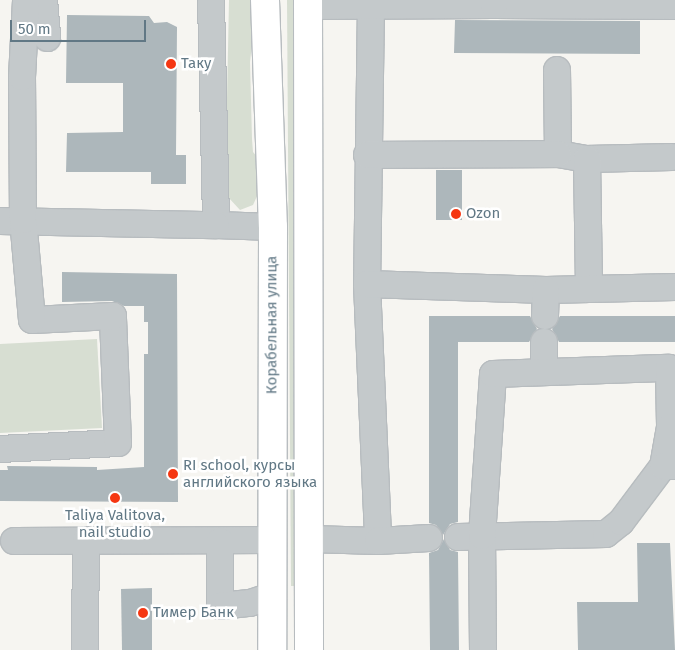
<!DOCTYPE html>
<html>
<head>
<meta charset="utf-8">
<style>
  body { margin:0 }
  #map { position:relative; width:675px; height:650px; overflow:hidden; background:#f6f5f1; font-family:"Fira Sans",sans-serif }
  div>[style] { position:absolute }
  .green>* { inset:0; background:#d7ded2 }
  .building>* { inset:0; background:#adb7bb }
  .roads { filter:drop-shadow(1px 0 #b7bcbf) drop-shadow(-1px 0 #b7bcbf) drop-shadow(0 1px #b7bcbf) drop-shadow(0 -1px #b7bcbf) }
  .minor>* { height:26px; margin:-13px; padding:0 13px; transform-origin:13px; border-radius:13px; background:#c4c9cb }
  .major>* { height:28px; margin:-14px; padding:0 14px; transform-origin:14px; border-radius:14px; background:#fff }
  .dots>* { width:14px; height:14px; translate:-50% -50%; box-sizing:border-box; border:2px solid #fff; border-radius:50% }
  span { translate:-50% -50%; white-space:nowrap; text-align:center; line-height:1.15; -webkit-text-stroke:5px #fff; paint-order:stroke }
  .poi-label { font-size:15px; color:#617885 }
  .left { translate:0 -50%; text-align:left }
  .street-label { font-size:15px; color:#617885 }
  .scale { position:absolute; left:10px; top:20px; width:136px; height:22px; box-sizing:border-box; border:2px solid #617885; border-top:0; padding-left:6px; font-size:15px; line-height:18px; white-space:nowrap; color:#617885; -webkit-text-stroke:4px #fff; paint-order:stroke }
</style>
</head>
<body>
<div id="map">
  <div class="green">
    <div style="clip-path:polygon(229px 0,257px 0,250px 62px,252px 139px,253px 152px,258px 158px,258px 194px,253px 205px,240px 210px,228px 197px,226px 147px)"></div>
    <div style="clip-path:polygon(287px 0,297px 0,300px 586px,291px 586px)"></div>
    <div style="clip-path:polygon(97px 339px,102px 428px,0 433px,0 344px)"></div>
  </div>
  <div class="building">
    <div style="clip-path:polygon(67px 15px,149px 16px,154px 23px,167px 22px,177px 27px,176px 155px,186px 155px,186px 184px,151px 184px,151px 172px,66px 172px,67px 133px,123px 132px,123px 83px,66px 83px)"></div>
    <div style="clip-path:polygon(455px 20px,640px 21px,640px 54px,454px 53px)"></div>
    <div style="clip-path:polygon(436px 170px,462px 170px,462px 220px,436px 220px)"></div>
    <div style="clip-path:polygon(62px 272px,177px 274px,178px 502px,0 501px,0 470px,8px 470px,7px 466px,97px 467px,97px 470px,144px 467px,144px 354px,148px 354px,148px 322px,144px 322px,144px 306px,124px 306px,112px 301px,62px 302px)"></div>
    <div style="clip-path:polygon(429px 316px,530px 316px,537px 329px,529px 342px,458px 342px,458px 522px,450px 524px,443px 535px,436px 525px,429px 523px)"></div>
    <div style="clip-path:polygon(560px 316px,675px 316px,675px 342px,559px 342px,552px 329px)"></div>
    <div style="clip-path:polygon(444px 539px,450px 550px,458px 552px,459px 650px,430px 650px,429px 553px,438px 550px)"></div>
    <div style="clip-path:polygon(637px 543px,670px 543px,675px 650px,578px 650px,577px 602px,638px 602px)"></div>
    <div style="clip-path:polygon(152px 588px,152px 650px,122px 650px,121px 589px)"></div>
  </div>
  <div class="roads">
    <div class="minor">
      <div style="left:44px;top:0;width:38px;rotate:85deg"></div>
      <div style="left:211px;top:0;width:225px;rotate:88.7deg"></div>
      <div style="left:216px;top:225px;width:57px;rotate:2deg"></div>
      <div style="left:371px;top:4px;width:280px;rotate:90.8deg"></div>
      <div style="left:367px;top:284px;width:257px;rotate:87.5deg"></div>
      <div style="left:494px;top:5px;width:181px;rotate:0.3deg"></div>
      <div style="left:308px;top:6px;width:186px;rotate:-0.3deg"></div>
      <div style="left:494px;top:5px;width:5px;rotate:-90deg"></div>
      <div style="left:557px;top:70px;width:84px;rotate:89.3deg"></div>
      <div style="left:558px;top:154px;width:29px;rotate:10deg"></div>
      <div style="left:587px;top:159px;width:85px;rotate:-1.3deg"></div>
      <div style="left:367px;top:155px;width:191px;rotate:-0.3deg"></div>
      <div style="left:587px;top:159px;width:130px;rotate:89.1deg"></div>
      <div style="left:0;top:221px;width:216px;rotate:1.1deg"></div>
      <div style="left:367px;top:284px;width:179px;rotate:1.9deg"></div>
      <div style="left:546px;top:290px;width:129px;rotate:-1.3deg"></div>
      <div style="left:545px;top:316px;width:26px;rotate:-88deg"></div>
      <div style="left:544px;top:370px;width:28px;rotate:-90deg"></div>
      <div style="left:0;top:449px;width:118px;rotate:-2.9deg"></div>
      <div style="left:118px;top:443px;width:127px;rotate:-92.3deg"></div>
      <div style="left:113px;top:316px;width:81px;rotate:177.2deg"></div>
      <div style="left:32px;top:320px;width:100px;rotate:-95.1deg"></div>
      <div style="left:23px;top:220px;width:143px;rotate:-90.4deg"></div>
      <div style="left:22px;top:77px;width:77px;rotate:-87deg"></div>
      <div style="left:458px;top:537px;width:148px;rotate:-1.2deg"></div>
      <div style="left:606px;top:534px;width:19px;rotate:-39deg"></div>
      <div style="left:621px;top:522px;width:70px;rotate:-53.1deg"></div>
      <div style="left:311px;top:539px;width:67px;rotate:1.7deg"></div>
      <div style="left:378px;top:541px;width:51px;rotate:-3.4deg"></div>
      <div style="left:14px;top:541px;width:257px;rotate:-0.2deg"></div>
      <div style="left:220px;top:541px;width:65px;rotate:90deg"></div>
      <div style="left:220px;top:606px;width:30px;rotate:-6deg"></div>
      <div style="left:250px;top:603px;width:22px;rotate:-18deg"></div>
      <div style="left:85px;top:650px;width:110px;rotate:-89.5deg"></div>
      <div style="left:483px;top:650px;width:114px;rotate:-90.5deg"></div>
      <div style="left:482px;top:536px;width:162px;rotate:-86.1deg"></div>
      <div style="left:493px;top:374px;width:176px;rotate:-2deg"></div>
      <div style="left:669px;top:368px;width:59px;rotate:89deg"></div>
      <div style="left:670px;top:427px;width:40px;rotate:100deg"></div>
      <div style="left:663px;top:466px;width:12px"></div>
    </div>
    <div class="major">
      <div style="left:265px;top:0;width:227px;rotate:88deg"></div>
      <div style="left:273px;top:227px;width:423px;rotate:90.1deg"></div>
      <div style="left:308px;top:0;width:650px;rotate:89.91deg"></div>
    </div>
  </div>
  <div class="dots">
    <div style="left:171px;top:64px;background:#f53712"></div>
    <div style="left:456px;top:214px;background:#f53712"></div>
    <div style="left:173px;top:474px;background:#f53712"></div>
    <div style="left:115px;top:498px;background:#f53712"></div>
    <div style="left:143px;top:613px;background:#f53712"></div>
  </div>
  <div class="poi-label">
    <span class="left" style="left:181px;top:64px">Таку</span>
    <span class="left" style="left:466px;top:214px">Ozon</span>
    <span class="left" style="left:183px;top:474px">RI school, курсы<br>английского языка</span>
    <span style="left:115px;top:524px">Taliya Valitova,<br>nail studio</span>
    <span class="left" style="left:153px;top:613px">Тимер Банк</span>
  </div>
  <div class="street-label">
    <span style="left:272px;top:325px;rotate:-90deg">Корабельная улица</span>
  </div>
  <div class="scale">50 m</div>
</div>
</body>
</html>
